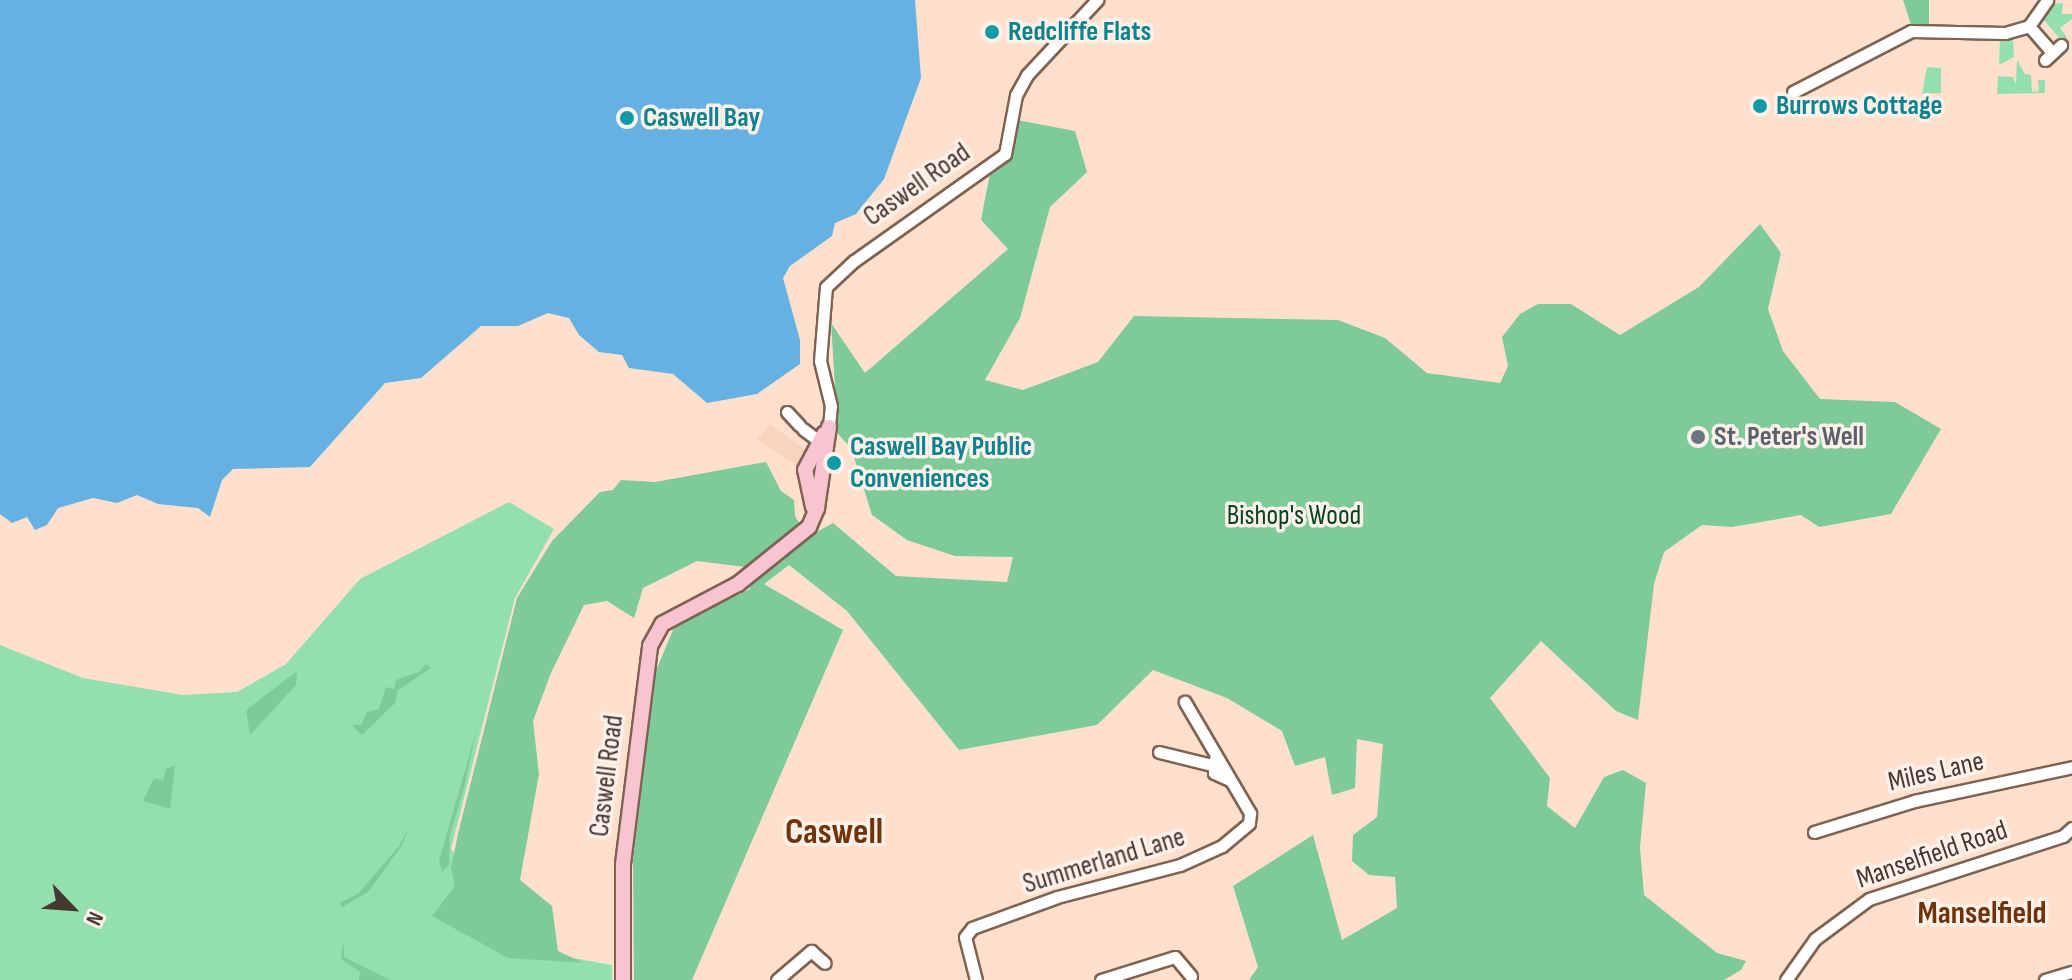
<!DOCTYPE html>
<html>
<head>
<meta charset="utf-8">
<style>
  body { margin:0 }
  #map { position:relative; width:2072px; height:980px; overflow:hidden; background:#ffe0cd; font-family:"Sofia Sans Condensed",sans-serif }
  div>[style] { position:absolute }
  .built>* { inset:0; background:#f9d4bd }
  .green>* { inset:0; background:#93e0ae }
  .forest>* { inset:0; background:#7eca99 }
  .water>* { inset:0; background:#65b1e2 }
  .roads { filter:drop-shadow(2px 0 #7e6353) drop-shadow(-2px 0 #7e6353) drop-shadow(0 2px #7e6353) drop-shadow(0 -2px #7e6353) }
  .minor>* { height:11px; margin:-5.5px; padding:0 5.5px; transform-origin:5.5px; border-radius:5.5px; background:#fff }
  .major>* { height:14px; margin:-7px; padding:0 7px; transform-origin:7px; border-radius:7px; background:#f8c4cf }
  .dots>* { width:22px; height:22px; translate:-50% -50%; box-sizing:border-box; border:4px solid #fef1ea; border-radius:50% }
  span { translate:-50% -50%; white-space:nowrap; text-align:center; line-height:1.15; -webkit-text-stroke:7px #fef1ea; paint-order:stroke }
  .culture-label { font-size:28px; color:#0d838f; font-weight:700 }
  .left { translate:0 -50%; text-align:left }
  .street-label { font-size:28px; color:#453831 }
  .worship-label { font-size:28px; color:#5b616d; font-weight:700 }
  .park-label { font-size:28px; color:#044223 }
  .quarter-label { font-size:32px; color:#6f3307; font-weight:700 }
  .district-label { font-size:36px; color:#6f3307; font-weight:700 }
  .north { position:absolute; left:32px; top:868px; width:80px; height:80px; -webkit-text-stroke:6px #fef1ea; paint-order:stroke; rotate:115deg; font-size:22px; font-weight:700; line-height:32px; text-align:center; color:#453831 }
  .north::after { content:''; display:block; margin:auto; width:28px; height:36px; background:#453831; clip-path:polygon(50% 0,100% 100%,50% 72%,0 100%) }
</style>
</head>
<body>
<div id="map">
  <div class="built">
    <div style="clip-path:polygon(770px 424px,806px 450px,798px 466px,757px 440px)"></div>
  </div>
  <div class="green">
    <div style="clip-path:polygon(2063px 3px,2062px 14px,2072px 14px,2072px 19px,2060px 28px,2067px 37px,2062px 41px,2043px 19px,2051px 4px)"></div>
    <div style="clip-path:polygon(2013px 38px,2014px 57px,1999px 65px,2000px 39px)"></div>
    <div style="clip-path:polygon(2017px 60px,2025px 74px,2031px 75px,2032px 92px,2039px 91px,2038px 80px,2045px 80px,2045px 93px,1997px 94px,1998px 76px,2013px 77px,2016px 84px)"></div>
    <div style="clip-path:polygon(1927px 67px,1941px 68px,1941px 93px,1922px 94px)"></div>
    <div style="clip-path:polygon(509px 502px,554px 529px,515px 598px,451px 849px,523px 949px,612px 965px,612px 980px,0 980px,0 645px,83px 678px,183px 695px,237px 692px,286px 664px,360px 579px)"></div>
  </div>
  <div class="forest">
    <div style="clip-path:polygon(1903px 0,1929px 0,1929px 27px,1912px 28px)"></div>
    <div style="clip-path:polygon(1017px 120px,1075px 131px,1087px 172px,1050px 207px,1020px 318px,985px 380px,1023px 390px,1098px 362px,1134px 316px,1338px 320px,1385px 338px,1427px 373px,1500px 383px,1508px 366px,1502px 337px,1520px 314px,1538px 304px,1571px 304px,1620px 335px,1699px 287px,1760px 224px,1781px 253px,1768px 309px,1783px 351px,1820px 399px,1895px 402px,1941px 429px,1891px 514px,1819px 527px,1801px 515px,1732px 527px,1702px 525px,1664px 552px,1654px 584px,1638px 720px,1616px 711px,1541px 641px,1490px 698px,1550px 778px,1547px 806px,1575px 828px,1604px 777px,1623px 770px,1646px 783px,1640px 848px,1644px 895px,1717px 953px,1746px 961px,1741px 970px,1724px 980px,1249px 980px,1258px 967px,1233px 886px,1313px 835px,1342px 940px,1397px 908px,1395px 877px,1369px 875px,1352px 861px,1353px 835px,1377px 817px,1383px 744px,1357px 739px,1355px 788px,1332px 795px,1325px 757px,1295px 766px,1282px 731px,1227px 698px,1153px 670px,1097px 725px,959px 750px,847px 611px,789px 565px,764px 584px,843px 630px,692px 980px,634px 980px,633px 861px,655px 673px,675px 625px,750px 589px,753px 568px,697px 561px,643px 588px,634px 618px,607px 601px,584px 605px,551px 673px,533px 721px,539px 774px,520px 880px,552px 906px,558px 951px,584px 963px,508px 958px,432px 916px,455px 886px,451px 868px,458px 834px,517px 598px,552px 541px,600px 492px,613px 490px,621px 480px,655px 482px,766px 462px,781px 491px,794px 500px,795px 516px,807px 537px,833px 523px,896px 576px,1007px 582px,1013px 557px,955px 556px,907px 540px,872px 515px,851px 448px,838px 434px,831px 323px,865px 373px,1008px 249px,981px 220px,990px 173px,1013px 147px)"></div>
    <div style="clip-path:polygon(426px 664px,431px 668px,397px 691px,395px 703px,362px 735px,351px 725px,361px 725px,367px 712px,379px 709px,386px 687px,394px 689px,396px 680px,419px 672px)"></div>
    <div style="clip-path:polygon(297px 671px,296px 685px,250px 735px,246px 710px)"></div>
    <div style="clip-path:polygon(477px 728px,464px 788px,450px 835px,449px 865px,442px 872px,439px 861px)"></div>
    <div style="clip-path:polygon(175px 765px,170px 809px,143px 801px,154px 778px,163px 780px,166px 769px)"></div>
    <div style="clip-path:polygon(410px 826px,401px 847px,368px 892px,342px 907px,340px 903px,359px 893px,399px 846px)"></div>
    <div style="clip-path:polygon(344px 941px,344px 957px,390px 980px,359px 980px,360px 972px,341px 959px)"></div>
  </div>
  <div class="water">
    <div style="clip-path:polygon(0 0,915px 0,921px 78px,884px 179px,856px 214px,835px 223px,832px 236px,790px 266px,783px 278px,800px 340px,800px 364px,757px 394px,707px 403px,673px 374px,629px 368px,622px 355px,599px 352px,579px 335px,569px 318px,548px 313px,518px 326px,481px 326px,421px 378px,385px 383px,310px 467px,233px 469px,222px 480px,210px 517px,198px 508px,158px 504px,137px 495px,117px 503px,93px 498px,58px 508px,47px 525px,35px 530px,27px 517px,12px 523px,0 514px)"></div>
  </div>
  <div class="roads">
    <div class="minor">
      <div style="left:2029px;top:26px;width:35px;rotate:49deg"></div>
      <div style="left:2045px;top:60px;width:22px;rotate:-43deg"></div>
      <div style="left:1793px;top:92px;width:133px;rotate:-27.3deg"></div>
      <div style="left:1911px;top:31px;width:94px;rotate:1.2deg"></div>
      <div style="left:2005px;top:33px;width:25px;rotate:-16deg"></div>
      <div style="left:2029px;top:26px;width:32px;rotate:-55deg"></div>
      <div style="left:787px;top:412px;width:18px;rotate:47deg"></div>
      <div style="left:829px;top:427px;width:21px;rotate:-85deg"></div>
      <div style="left:831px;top:406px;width:46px;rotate:-103.7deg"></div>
      <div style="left:820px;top:361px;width:74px;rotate:-85.4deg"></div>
      <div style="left:826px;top:287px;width:38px;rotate:-43deg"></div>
      <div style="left:854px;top:261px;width:185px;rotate:-35.3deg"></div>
      <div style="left:1005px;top:154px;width:60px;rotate:-79.4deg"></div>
      <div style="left:1016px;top:95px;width:23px;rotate:-61deg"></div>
      <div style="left:1027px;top:75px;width:103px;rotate:-47deg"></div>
      <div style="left:803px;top:429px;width:20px;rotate:37deg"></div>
      <div style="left:1159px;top:752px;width:55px;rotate:13.8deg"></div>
      <div style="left:1215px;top:759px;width:14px;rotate:94deg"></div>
      <div style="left:1214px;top:773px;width:17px;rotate:24deg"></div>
      <div style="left:1814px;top:832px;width:105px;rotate:-17.2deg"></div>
      <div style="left:1914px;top:801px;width:162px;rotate:-12.1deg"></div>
      <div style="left:777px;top:980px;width:45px;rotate:-40.5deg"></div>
      <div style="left:811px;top:951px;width:18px;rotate:41deg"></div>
      <div style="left:976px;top:980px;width:44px;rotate:-104.3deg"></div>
      <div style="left:965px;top:937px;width:11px;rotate:-52deg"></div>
      <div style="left:972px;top:928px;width:90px;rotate:-20deg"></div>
      <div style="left:1057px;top:897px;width:127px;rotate:-14.6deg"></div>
      <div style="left:1180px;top:865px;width:46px;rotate:-24.3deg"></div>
      <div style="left:1222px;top:846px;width:35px;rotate:-40deg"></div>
      <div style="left:1249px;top:823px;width:10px;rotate:-84deg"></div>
      <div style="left:1250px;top:813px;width:129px;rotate:-120.4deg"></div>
      <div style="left:1101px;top:980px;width:77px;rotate:-17.3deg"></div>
      <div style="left:1175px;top:957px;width:25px;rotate:50deg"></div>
      <div style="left:1786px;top:980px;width:50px;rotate:-54.7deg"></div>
      <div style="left:1815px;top:939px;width:67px;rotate:-36.5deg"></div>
      <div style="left:1869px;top:899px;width:204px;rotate:-18deg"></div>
      <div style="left:2063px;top:836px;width:12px;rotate:-42deg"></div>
      <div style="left:2045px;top:980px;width:28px;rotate:-17deg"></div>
    </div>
    <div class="major">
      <div style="left:813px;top:507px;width:38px;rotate:-102deg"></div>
      <div style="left:805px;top:470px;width:41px;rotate:-62.2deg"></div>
      <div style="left:623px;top:980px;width:116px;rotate:-90deg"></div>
      <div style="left:623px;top:864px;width:220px;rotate:-82.9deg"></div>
      <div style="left:650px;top:646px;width:25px;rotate:-61deg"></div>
      <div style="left:662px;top:624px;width:86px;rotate:-27.8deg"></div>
      <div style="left:738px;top:584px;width:91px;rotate:-38.8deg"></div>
      <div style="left:809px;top:527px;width:21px;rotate:-67deg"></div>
      <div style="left:817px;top:508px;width:82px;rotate:-81.6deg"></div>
    </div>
  </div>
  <div class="dots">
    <div style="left:992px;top:32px;background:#0f9aa8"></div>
    <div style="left:1760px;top:106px;background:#0f9aa8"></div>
    <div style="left:627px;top:118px;background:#0f9aa8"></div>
    <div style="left:1698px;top:437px;background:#6b7280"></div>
    <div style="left:834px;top:463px;background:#0f9aa8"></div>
  </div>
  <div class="culture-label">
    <span class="left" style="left:1008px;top:32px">Redcliffe Flats</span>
    <span class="left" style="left:1776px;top:106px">Burrows Cottage</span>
    <span class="left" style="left:643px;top:118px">Caswell Bay</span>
    <span class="left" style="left:850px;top:463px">Caswell Bay Public<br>Conveniences</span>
  </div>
  <div class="street-label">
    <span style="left:917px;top:185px;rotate:-35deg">Caswell Road</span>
    <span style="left:1936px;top:772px;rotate:-13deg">Miles Lane</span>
    <span style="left:607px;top:776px;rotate:-83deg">Caswell Road</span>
    <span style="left:1932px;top:855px;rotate:-19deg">Manselfield Road</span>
    <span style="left:1104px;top:861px;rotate:-17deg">Summerland Lane</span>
  </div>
  <div class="worship-label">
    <span class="left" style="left:1714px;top:437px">St. Peter's Well</span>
  </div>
  <div class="park-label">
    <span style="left:1294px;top:516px">Bishop's Wood</span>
  </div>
  <div class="quarter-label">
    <span style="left:1982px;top:914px">Manselfield</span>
  </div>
  <div class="district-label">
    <span style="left:834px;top:833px">Caswell</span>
  </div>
  <div class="north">N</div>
</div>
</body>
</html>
